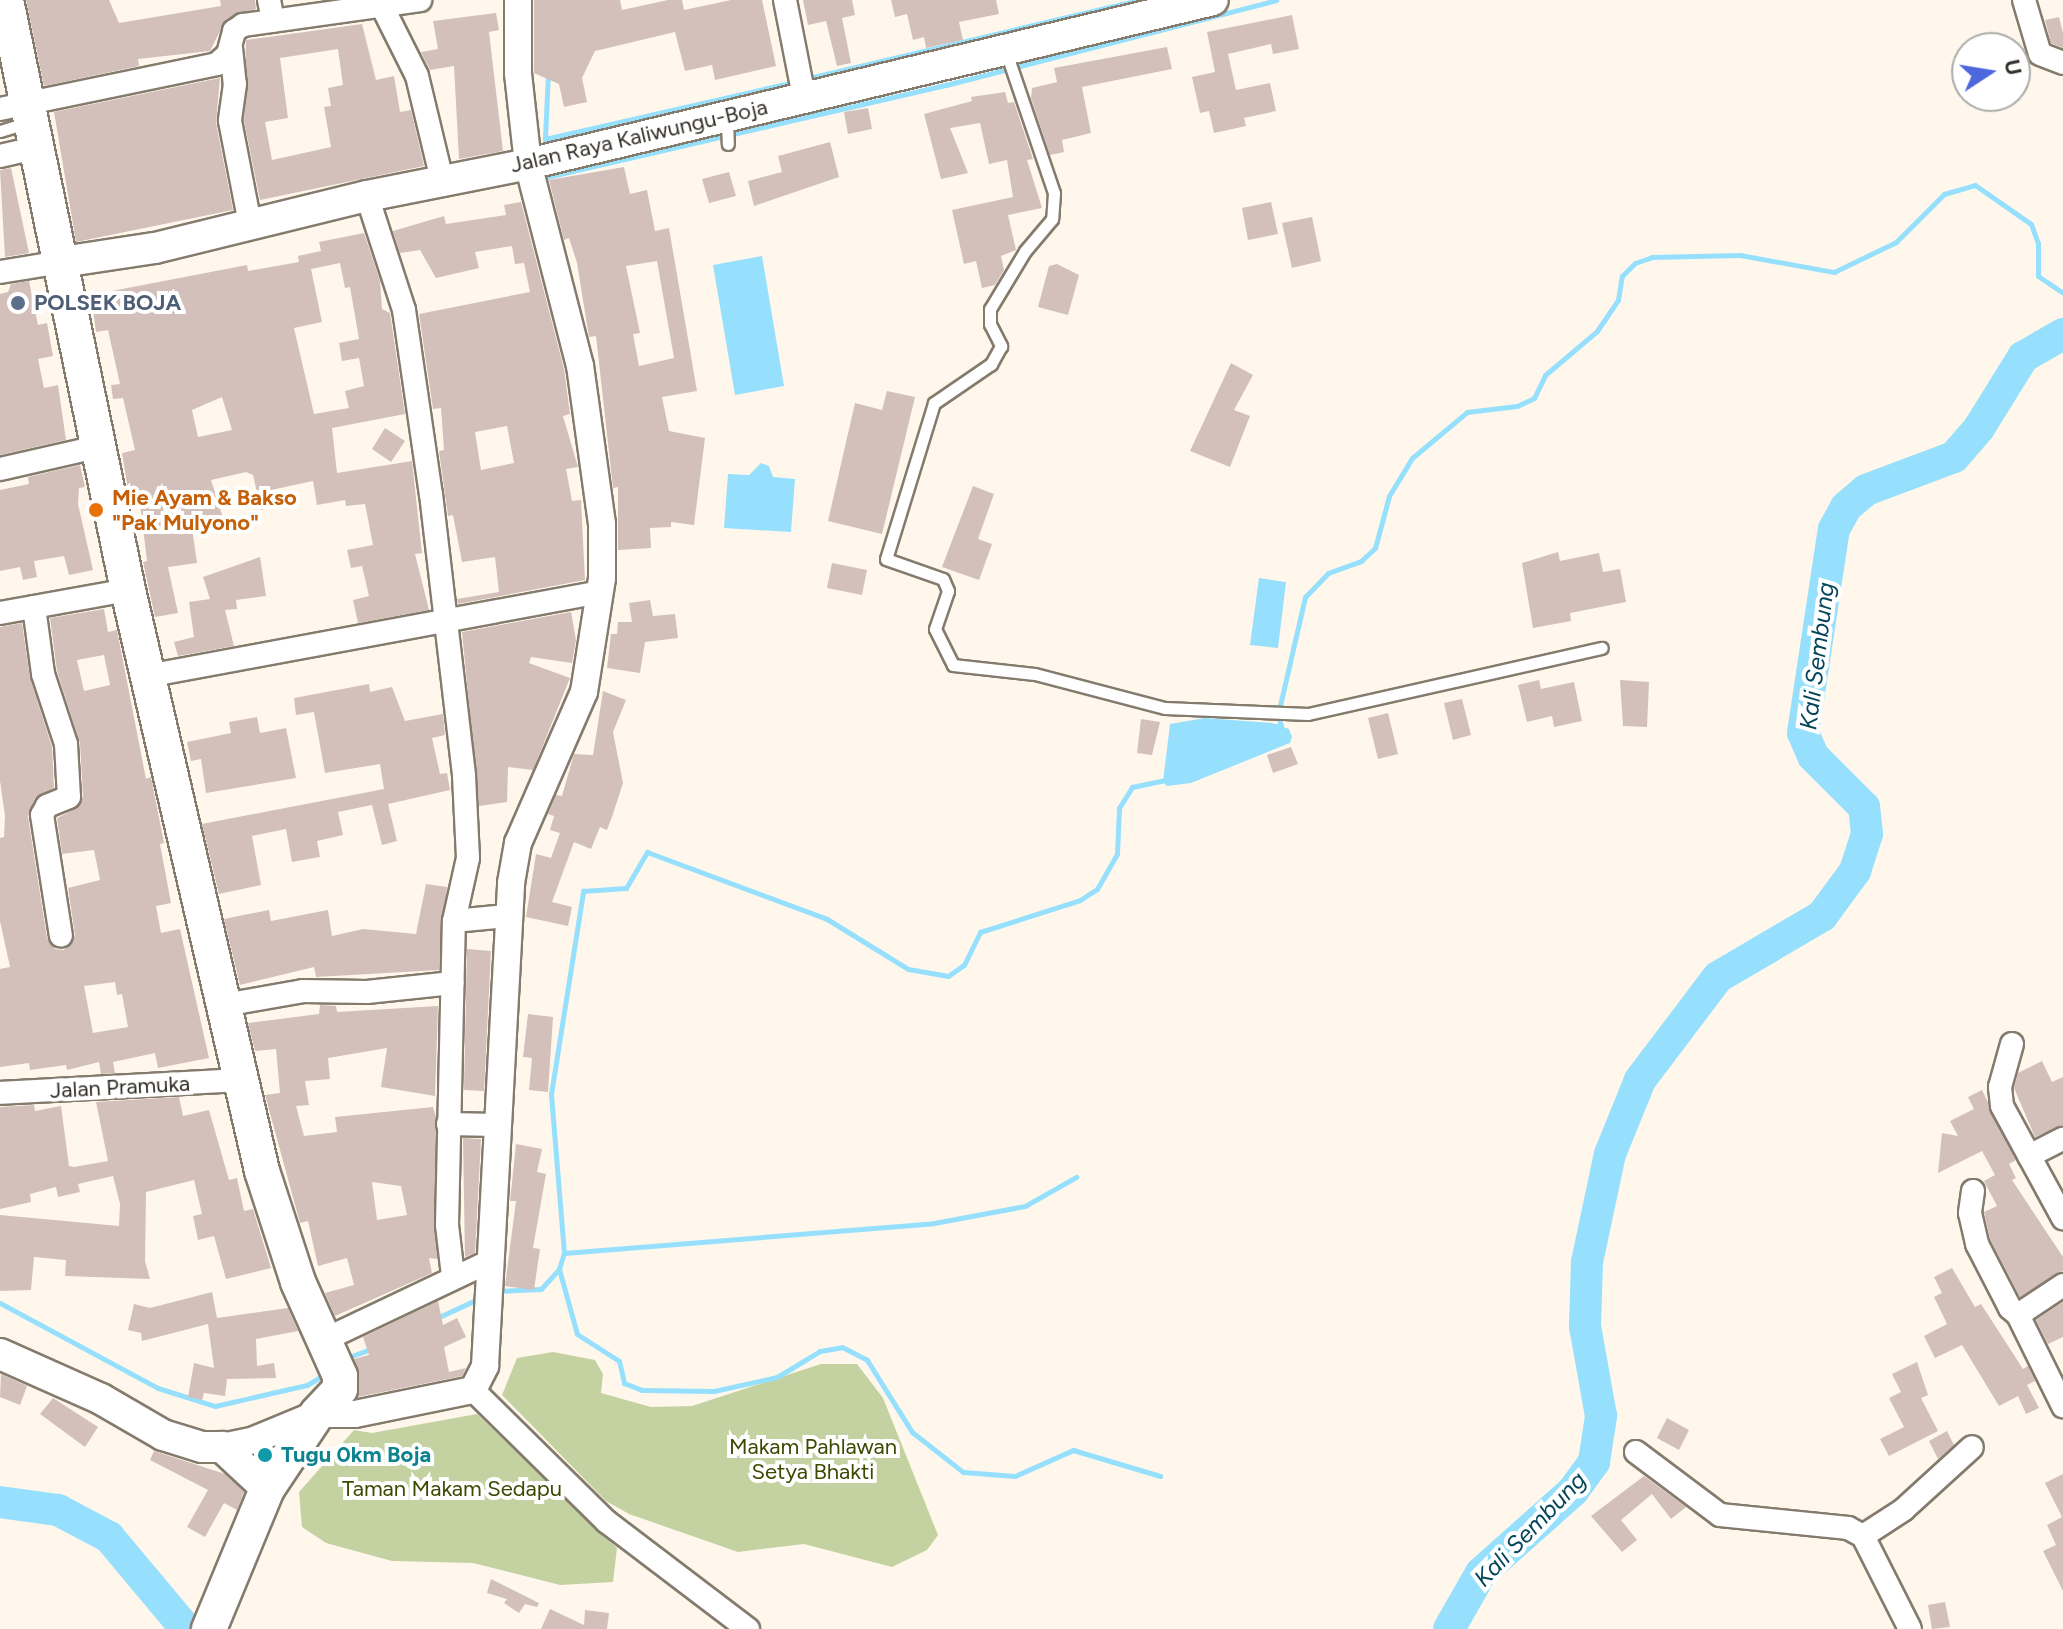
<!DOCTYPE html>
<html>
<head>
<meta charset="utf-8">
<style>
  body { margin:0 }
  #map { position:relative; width:2063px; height:1629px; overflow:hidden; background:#fff7eb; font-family:Figtree,sans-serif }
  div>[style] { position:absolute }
  .green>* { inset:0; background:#c4d2a2 }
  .water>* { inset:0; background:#96e0fe }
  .stream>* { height:5px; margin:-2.5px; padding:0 2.5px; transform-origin:2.5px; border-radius:2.5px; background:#96e0fe }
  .river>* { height:32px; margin:-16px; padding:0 16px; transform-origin:16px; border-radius:16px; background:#96e0fe }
  .building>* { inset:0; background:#d3c0bb }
  .roads { filter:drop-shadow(2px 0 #847b6d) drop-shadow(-2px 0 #847b6d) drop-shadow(0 2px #847b6d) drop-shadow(0 -2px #847b6d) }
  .service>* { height:11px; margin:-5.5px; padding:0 5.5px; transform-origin:5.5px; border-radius:5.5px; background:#fff }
  .minor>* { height:22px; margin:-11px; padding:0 11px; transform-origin:11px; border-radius:11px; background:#fff }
  .tertiary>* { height:26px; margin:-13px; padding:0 13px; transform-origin:13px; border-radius:13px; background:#fff }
  .secondary>* { height:30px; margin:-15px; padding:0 15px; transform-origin:15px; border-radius:15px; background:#fff }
  .primary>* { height:34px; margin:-17px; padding:0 17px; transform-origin:17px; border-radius:17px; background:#fff }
  .dots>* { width:22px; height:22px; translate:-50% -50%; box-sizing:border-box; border:4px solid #fff; border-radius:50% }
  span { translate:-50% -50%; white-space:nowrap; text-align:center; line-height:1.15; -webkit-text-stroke:8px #fff; paint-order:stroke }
  .street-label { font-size:22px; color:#332f29 }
  .service-label { font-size:22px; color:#4e5e75; font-weight:700 }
  .left { translate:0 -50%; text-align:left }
  .food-label { font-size:22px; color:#c56008; font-weight:700 }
  .park-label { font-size:22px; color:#3c4900 }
  .culture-label { font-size:22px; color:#0d838f; font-weight:700 }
  .water-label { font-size:24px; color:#03465a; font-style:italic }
  .north { position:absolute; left:1951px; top:32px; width:80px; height:80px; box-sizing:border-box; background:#fff; border:2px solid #adaca9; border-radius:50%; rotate:78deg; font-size:22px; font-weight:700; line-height:32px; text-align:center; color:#332f29 }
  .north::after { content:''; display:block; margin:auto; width:28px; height:36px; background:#4d67dc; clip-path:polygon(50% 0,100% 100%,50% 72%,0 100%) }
</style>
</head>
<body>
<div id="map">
  <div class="green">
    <div style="clip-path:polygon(553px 1352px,595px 1360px,603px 1374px,601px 1393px,651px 1407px,692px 1406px,821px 1364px,857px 1364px,883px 1398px,938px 1535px,927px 1550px,892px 1567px,804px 1544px,738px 1552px,629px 1514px,606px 1501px,502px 1395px,517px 1358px)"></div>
    <div style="clip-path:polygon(477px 1414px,617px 1548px,613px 1582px,560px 1585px,473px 1563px,392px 1561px,326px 1543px,302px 1527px,299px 1492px,354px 1430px,372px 1433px)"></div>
  </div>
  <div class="water">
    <div style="clip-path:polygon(762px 256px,784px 386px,735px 395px,713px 265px)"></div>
    <div style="clip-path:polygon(761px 463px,769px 466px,773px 477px,795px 479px,791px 532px,724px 528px,728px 474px,749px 475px)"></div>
    <div style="clip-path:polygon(1259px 578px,1286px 582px,1278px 648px,1250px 645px)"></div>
    <div style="clip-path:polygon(1205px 718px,1272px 723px,1289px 729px,1292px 737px,1290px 743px,1191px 783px,1167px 786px,1163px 782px,1170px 724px)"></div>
  </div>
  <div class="stream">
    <div style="left:548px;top:72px;width:67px;rotate:92.6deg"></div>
    <div style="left:545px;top:139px;width:255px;rotate:-12.9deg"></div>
    <div style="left:809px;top:78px;width:339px;rotate:-13.3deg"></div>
    <div style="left:538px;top:179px;width:419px;rotate:-13deg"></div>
    <div style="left:946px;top:85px;width:341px;rotate:-14.4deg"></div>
    <div style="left:1274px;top:726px;width:7px"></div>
    <div style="left:1281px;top:726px;width:12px;rotate:-104deg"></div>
    <div style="left:1278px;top:714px;width:120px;rotate:-77deg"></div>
    <div style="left:1305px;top:597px;width:33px;rotate:-46deg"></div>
    <div style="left:1328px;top:573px;width:35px;rotate:-20deg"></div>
    <div style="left:1361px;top:561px;width:19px;rotate:-43deg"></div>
    <div style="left:1375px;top:548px;width:54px;rotate:-74.9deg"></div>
    <div style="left:1389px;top:496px;width:44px;rotate:-58.8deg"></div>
    <div style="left:1412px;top:458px;width:72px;rotate:-39.9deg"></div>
    <div style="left:1467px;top:412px;width:50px;rotate:-6.8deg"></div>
    <div style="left:1517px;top:406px;width:19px;rotate:-25deg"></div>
    <div style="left:1534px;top:398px;width:25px;rotate:-64deg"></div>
    <div style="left:1545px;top:375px;width:68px;rotate:-40.2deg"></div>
    <div style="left:1597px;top:331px;width:37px;rotate:-56deg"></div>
    <div style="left:1618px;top:300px;width:24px;rotate:-81deg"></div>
    <div style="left:1622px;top:276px;width:18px;rotate:-45deg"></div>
    <div style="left:1635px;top:263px;width:18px;rotate:-19deg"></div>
    <div style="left:1652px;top:257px;width:88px;rotate:-1.3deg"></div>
    <div style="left:1740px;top:255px;width:96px;rotate:10.3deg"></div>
    <div style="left:1834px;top:272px;width:69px;rotate:-25.8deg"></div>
    <div style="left:1896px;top:242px;width:68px;rotate:-45deg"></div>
    <div style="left:1944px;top:194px;width:32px;rotate:-16deg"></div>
    <div style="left:1975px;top:185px;width:68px;rotate:34.9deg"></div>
    <div style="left:2031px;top:224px;width:20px;rotate:70deg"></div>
    <div style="left:2038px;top:243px;width:33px;rotate:90deg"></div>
    <div style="left:2038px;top:276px;width:30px;rotate:34deg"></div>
    <div style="left:564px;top:1253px;width:371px;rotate:-4.6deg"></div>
    <div style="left:934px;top:1223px;width:93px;rotate:-10.6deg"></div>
    <div style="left:1025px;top:1206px;width:59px;rotate:-29.6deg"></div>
    <div style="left:559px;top:1269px;width:67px;rotate:74.5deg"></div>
    <div style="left:577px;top:1334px;width:50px;rotate:32.7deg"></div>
    <div style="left:619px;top:1361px;width:23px;rotate:77deg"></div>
    <div style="left:624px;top:1383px;width:19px;rotate:21deg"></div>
    <div style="left:642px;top:1390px;width:72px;rotate:0.8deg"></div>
    <div style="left:714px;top:1391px;width:65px;rotate:-12.5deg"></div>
    <div style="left:777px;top:1377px;width:50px;rotate:-31.2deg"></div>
    <div style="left:820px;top:1351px;width:22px;rotate:-10deg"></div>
    <div style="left:842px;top:1347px;width:28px;rotate:27deg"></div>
    <div style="left:867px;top:1360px;width:85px;rotate:58deg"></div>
    <div style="left:912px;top:1432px;width:65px;rotate:38.1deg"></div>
    <div style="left:963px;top:1472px;width:52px;rotate:4.4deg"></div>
    <div style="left:1015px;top:1476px;width:64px;rotate:-24.1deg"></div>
    <div style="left:1073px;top:1450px;width:91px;rotate:16.6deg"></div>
    <div style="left:499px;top:1291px;width:42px;rotate:-2.7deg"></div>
    <div style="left:541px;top:1289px;width:27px;rotate:-48deg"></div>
    <div style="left:559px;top:1269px;width:17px;rotate:-73deg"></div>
    <div style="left:564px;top:1253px;width:160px;rotate:-94.7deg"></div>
    <div style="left:551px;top:1094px;width:206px;rotate:-81deg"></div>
    <div style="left:583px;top:891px;width:43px;rotate:-4deg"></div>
    <div style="left:626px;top:888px;width:42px;rotate:-59.7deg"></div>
    <div style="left:647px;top:852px;width:192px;rotate:20.4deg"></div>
    <div style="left:827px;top:919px;width:95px;rotate:31.7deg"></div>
    <div style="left:908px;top:969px;width:41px;rotate:9.9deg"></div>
    <div style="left:948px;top:976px;width:19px;rotate:-35deg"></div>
    <div style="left:964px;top:965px;width:37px;rotate:-64deg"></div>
    <div style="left:980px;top:932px;width:105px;rotate:-17.7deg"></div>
    <div style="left:1080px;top:900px;width:20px;rotate:-33deg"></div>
    <div style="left:1097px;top:889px;width:40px;rotate:-60.3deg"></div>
    <div style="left:1117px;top:854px;width:46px;rotate:-87.5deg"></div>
    <div style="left:1119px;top:808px;width:25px;rotate:-58deg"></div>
    <div style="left:1132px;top:787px;width:34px;rotate:-12deg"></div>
    <div style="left:0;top:1303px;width:179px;rotate:28.3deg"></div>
    <div style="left:158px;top:1388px;width:60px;rotate:17.5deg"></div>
    <div style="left:215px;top:1406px;width:94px;rotate:-12.9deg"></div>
    <div style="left:307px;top:1385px;width:21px;rotate:-31deg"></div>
    <div style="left:437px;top:1318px;width:50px;rotate:-25deg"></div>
    <div style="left:346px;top:1358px;width:29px;rotate:-20deg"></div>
  </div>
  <div class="river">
    <div style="left:0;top:1502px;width:59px;rotate:7.9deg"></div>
    <div style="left:58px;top:1510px;width:58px;rotate:27.9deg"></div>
    <div style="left:109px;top:1537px;width:120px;rotate:50.1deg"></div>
    <div style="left:1449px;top:1629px;width:64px;rotate:-60.3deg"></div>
    <div style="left:1481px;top:1573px;width:123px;rotate:-41.7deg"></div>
    <div style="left:1573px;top:1491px;width:36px;rotate:-54deg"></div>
    <div style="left:1594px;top:1462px;width:47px;rotate:-81.3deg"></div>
    <div style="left:1601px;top:1416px;width:91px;rotate:-100.1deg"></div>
    <div style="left:1585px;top:1326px;width:64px;rotate:-88.2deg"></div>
    <div style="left:1587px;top:1262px;width:110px;rotate:-78deg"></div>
    <div style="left:1610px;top:1154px;width:80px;rotate:-67.9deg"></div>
    <div style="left:1640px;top:1080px;width:129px;rotate:-52.9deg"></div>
    <div style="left:1718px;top:977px;width:121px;rotate:-30.4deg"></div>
    <div style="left:1822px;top:916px;width:56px;rotate:-53.7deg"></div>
    <div style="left:1855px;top:871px;width:39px;rotate:-72deg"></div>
    <div style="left:1867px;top:834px;width:27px;rotate:-96deg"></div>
    <div style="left:1864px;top:807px;width:72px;rotate:-135deg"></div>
    <div style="left:1813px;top:756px;width:25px;rotate:-113deg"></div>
    <div style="left:1803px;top:733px;width:206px;rotate:-81.4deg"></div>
    <div style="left:1834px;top:529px;width:25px;rotate:-61deg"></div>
    <div style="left:1846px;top:507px;width:26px;rotate:-40deg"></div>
    <div style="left:1866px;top:490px;width:94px;rotate:-20.6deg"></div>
    <div style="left:1954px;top:457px;width:38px;rotate:-49deg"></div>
    <div style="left:1979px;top:428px;width:84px;rotate:-58.2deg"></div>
    <div style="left:2023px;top:357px;width:46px;rotate:-29.9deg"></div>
  </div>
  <div class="building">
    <div style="clip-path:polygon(26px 0,109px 0,119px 23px,221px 6px,220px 0,255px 0,256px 9px,226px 19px,210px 51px,138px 59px,139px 66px,44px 86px)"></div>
    <div style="clip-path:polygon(534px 0,620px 0,622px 10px,668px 0,682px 0,684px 10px,731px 0,762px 0,776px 66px,715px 80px,712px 65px,685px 71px,675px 32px,595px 51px,582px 78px,587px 102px,564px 107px,559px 84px,534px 73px)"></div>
    <div style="clip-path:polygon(803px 0,852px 0,855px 15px,842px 18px,851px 63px,837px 66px,826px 21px,808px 25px)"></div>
    <div style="clip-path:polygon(891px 0,996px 0,999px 14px,959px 22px,963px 40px,926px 48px,924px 37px,913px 40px,907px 14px,895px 17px)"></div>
    <div style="clip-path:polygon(496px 13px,499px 30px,489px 32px,503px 151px,459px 159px,454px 66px,430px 70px,421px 52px,438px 49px,433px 21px)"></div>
    <div style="clip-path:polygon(1292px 15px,1299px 49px,1273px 54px,1271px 44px,1228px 54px,1236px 90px,1270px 83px,1276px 111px,1244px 118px,1246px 126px,1214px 133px,1209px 111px,1200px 113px,1192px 77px,1215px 72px,1207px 32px)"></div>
    <div style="clip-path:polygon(2059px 17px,2063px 33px,2063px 48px,2051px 43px,2045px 20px)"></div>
    <div style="clip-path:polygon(evenodd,362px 24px,376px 80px,394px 76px,400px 112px,411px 110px,424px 166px,260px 200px,244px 121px,246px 40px,362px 24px,338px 49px,343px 85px,328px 88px,331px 106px,324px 107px,331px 147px,272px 160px,265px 122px,288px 118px,280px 58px,338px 49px)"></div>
    <div style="clip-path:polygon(1167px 47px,1172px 69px,1082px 87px,1091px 133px,1062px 140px,1064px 152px,1050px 155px,1031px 98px,1032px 88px,1057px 82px,1054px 68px)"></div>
    <div style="clip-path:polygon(220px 78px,216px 123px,233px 210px,76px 242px,54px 112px)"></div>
    <div style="clip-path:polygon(1005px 92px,1008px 103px,1014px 102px,1033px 159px,1027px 160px,1042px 208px,1008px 215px,1016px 250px,1001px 256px,1004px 270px,995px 285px,982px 288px,976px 261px,964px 264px,952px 210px,1013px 197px,1007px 160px,989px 164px,980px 123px,950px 128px,968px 173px,941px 179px,924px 114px,972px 101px,971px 97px)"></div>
    <div style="clip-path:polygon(868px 108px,872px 129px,848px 134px,844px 112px)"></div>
    <div style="clip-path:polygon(830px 142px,839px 177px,754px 206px,748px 181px,782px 172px,778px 156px)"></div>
    <div style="clip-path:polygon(evenodd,624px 167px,630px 194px,647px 190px,655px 231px,669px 228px,697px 391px,662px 397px,669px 431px,705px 438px,694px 525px,671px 522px,671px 527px,650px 528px,651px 548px,618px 550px,618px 487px,613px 488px,596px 336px,589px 337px,577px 263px,569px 238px,564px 240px,549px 180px,624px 167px,657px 261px,674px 358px,639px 366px,633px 334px,640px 333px,626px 266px,657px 261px)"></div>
    <div style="clip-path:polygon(11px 168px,29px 253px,5px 257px,0 170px)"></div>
    <div style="clip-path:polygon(729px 172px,736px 196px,709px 203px,702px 179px)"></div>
    <div style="clip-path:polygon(evenodd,521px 202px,564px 369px,570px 414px,563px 416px,578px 467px,566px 469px,572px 501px,581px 500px,585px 580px,458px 604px,457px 599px,499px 592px,495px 557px,462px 562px,453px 515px,448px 516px,439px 451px,444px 450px,441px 408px,433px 409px,419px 314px,530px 292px,524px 263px,515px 264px,512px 246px,475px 252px,479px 268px,436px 278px,420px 250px,400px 253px,393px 231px,444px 216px,446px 224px,506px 215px,504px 205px,521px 202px,507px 426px,514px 463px,481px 470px,475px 432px,507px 426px)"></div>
    <div style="clip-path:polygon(1271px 202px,1278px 234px,1248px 240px,1242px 208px)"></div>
    <div style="clip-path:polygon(1312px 217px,1321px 261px,1292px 268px,1282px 223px)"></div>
    <div style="clip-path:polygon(evenodd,364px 233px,380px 281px,382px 309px,390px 313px,405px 414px,332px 428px,337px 473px,412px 461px,422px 553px,415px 554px,429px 610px,358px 623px,353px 600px,369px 596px,362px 566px,351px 568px,347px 550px,373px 545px,365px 504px,346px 506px,345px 500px,317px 505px,313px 481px,271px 490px,275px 506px,261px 510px,253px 475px,246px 472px,211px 480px,223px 518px,192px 528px,197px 563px,168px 567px,178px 613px,155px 617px,143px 562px,147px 561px,139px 495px,129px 496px,122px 453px,135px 450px,123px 398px,113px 399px,111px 385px,120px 384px,108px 330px,96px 332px,91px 295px,247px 265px,248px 271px,299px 262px,298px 256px,321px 251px,319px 242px,364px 233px,340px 263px,345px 288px,350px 287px,359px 339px,339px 343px,342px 361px,359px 358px,364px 386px,345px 391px,349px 408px,314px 414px,294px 328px,322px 322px,311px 269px,340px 263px,364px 233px,222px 397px,232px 430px,198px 437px,192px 410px,222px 397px)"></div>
    <div style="clip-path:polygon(1057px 264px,1079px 275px,1068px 315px,1038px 307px,1049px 266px)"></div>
    <div style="clip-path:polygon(29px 281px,38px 325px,47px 323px,53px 356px,38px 359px,44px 388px,58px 385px,66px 440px,0 455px,0 294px,8px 292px,11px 284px)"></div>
    <div style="clip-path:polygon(1231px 363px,1253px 375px,1234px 410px,1250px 416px,1230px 467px,1190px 451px)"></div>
    <div style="clip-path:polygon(887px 391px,915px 397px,882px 534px,828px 521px,855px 403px,882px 410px)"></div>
    <div style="clip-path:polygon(385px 428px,405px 441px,391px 462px,372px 449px)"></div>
    <div style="clip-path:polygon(80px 465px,85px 487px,79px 488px,78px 504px,93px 570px,69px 575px,64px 556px,34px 561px,37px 577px,23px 580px,20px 567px,0 571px,0 490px,29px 484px,28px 477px)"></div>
    <div style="clip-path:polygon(973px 486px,994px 494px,978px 539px,992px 544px,979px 580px,942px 567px)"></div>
    <div style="clip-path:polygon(1558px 552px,1560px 561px,1599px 553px,1603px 572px,1620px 569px,1626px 602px,1570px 613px,1571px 621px,1533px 628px,1522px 563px)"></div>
    <div style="clip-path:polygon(260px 557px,266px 596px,236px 600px,237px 609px,225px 610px,234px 646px,178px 656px,174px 642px,194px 637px,189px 602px,210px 599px,203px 577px)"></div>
    <div style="clip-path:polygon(832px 563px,867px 570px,862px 595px,827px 588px)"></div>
    <div style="clip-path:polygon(650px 600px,653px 616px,675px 614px,678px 638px,645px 642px,640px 673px,607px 668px,611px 634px,617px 634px,618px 622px,632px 622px,629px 603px)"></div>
    <div style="clip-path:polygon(evenodd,104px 609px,108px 632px,117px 630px,146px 779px,151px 777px,164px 843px,160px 844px,171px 903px,156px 906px,161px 933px,180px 929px,209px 1058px,158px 1068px,155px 1053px,113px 1062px,115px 1073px,101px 1074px,99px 1062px,67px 1070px,66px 1065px,30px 1070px,29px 1063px,0 1067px,0 969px,10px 967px,0 921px,0 838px,4px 837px,5px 816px,0 781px,0 627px,22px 623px,30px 678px,52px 747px,54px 788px,35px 798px,28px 817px,47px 938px,55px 949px,64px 950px,75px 935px,68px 888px,100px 880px,94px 850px,62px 854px,57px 818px,75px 809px,83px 796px,80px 743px,57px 671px,50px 618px,104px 609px,104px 655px,110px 685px,84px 691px,77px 660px,104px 655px,104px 609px,115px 982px,117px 995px,122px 994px,128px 1027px,93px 1033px,84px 986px,115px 982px)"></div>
    <div style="clip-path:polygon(571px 612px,576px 640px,572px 663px,531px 657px,529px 663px,570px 678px,533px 770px,508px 767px,507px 802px,479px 806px,462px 632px)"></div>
    <div style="clip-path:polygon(1539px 680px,1541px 689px,1574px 682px,1582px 721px,1554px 727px,1552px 716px,1527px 722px,1518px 685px)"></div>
    <div style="clip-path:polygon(1620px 680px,1649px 682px,1647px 727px,1623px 726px)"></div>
    <div style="clip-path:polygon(369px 684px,370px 692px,392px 687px,405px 721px,443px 714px,445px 735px,432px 738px,440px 774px,447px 773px,450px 790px,388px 804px,397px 841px,382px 845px,372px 805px,338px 812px,343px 835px,317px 841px,320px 857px,292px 862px,286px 829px,252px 836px,261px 885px,219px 894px,202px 824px,384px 789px,380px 764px,325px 773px,314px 712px,296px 715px,294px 698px)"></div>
    <div style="clip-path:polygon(603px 691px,626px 700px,613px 732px,623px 783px,613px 814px,607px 830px,600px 827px,591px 849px,574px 842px,552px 902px,572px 907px,568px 926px,526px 917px,536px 854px,551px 858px,560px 833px,550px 830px,554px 816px,548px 814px,556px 795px,562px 796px,574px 754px,593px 755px)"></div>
    <div style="clip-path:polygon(1462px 699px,1471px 735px,1453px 740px,1444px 703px)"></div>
    <div style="clip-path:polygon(1388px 713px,1398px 754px,1378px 759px,1368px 718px)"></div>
    <div style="clip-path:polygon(257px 717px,260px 733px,286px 728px,296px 778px,206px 793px,201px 759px,191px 761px,187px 742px,231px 733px,229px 722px)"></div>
    <div style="clip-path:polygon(1141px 719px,1160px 722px,1152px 755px,1137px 753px)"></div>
    <div style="clip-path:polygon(1291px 747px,1298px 764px,1273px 773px,1267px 755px)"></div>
    <div style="clip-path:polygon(426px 884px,447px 887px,439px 970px,316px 977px,314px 967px,240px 985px,224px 919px,269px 910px,271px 921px,328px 910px,332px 936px,363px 929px,416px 934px)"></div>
    <div style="clip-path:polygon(467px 949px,491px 951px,484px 1091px,464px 1090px)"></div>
    <div style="clip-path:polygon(evenodd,320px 1005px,336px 1006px,337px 1012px,438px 1006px,435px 1096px,381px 1087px,387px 1048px,328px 1058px,330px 1079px,305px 1081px,309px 1105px,296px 1106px,304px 1136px,337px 1132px,335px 1117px,433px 1107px,436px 1117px,437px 1259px,429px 1258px,432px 1273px,335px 1316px,325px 1293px,354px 1285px,347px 1258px,318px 1266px,308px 1221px,300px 1223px,265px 1095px,280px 1093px,276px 1049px,255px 1051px,248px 1023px,319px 1014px,320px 1005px,372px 1182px,401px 1186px,407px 1215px,377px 1220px,372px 1182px)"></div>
    <div style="clip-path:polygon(528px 1014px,553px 1017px,548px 1092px,529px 1090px,532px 1058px,523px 1057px)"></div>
    <div style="clip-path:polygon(2042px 1061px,2052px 1082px,2063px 1077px,2063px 1125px,2035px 1137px,2014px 1088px,2018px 1073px)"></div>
    <div style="clip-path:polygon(1982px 1090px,2016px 1160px,2009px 1164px,2016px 1178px,2012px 1180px,2063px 1257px,2063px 1271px,2020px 1297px,1990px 1239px,1984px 1212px,1997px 1206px,1984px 1181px,1995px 1175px,1982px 1151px,1938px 1173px,1942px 1133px,1958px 1136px,1950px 1121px,1974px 1109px,1968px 1097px)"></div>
    <div style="clip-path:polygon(179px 1097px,183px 1116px,209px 1110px,229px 1180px,237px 1178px,244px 1211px,253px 1209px,271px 1268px,226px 1279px,214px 1236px,198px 1240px,193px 1216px,202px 1214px,194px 1180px,146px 1192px,145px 1261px,150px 1279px,65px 1276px,66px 1260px,34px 1257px,31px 1290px,0 1291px,0 1215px,119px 1226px,120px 1204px,113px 1176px,78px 1184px,80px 1192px,58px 1197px,56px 1187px,30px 1194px,31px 1202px,0 1209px,0 1107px,34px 1105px,35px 1111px,61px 1106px,69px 1166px,74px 1167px,108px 1161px,96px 1102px)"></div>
    <div style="clip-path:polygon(463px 1138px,481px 1139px,475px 1253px,465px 1257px)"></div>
    <div style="clip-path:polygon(516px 1144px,542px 1149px,537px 1172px,546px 1174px,533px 1248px,540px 1249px,534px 1290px,505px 1286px,516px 1201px,510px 1201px)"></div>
    <div style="clip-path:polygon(1952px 1268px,1975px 1307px,1981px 1304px,2023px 1369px,2028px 1366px,2035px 1381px,2027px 1385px,2039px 1408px,2026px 1414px,2018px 1396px,1999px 1406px,1962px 1345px,1935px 1358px,1924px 1336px,1947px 1324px,1934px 1297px,1942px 1293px,1934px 1277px)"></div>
    <div style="clip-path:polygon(212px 1292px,217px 1318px,288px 1308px,298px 1331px,256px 1339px,257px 1366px,274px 1363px,276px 1378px,227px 1379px,225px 1396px,204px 1393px,202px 1400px,188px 1397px,194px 1363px,214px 1368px,208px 1324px,142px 1341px,141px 1333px,128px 1330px,134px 1304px,150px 1308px)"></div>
    <div style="clip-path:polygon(438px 1301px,443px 1325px,457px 1318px,466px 1337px,444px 1347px,449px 1372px,466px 1368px,462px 1376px,358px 1397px,354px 1359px,369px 1355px,363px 1337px)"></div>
    <div style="clip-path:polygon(2063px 1302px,2063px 1337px,2048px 1344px,2036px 1320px)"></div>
    <div style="clip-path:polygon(1917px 1362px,1928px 1395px,1921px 1398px,1938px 1431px,1889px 1456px,1880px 1439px,1904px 1427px,1889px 1398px,1901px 1392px,1892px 1374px)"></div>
    <div style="clip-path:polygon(1px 1374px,27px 1386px,20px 1405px,0 1397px)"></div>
    <div style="clip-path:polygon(53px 1398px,98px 1427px,85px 1447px,40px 1414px)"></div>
    <div style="clip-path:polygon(1667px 1418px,1689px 1430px,1679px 1450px,1657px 1438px)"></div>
    <div style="clip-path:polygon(1947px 1431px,1954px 1445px,1938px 1459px,1929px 1441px)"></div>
    <div style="clip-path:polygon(154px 1451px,225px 1474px,244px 1492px,237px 1510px,224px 1503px,205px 1537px,187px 1527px,208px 1490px,150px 1460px)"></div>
    <div style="clip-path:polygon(2063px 1474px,2063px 1591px,2043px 1551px,2056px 1545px,2047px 1525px,2062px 1517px,2045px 1483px)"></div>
    <div style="clip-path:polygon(1644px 1476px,1686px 1507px,1671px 1519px,1652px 1494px,1621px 1520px,1637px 1540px,1622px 1552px,1591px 1516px)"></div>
    <div style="clip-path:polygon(491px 1579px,539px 1603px,537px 1607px,525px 1604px,519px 1613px,504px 1603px,507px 1599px,487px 1593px)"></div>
    <div style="clip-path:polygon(1945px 1602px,1950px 1627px,1932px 1629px,1928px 1605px)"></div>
    <div style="clip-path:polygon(550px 1609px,584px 1625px,585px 1610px,609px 1613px,607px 1629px,541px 1629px)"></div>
  </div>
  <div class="roads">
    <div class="service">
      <div style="left:1006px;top:52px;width:149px;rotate:71.2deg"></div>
      <div style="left:1054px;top:193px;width:26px;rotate:94deg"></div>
      <div style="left:1052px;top:219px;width:42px;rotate:130.2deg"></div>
      <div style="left:1025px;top:251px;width:68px;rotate:121.1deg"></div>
      <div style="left:990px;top:309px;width:15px;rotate:90deg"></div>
      <div style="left:990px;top:324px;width:25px;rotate:63deg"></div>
      <div style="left:1001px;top:346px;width:21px;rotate:119deg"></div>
      <div style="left:991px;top:364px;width:69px;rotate:145.6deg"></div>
      <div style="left:934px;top:403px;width:163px;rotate:107.1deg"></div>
      <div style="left:886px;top:559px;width:60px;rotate:19.3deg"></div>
      <div style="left:943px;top:579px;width:13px;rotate:67deg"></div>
      <div style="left:948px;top:591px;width:40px;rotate:108.9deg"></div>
      <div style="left:935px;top:629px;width:40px;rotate:63.4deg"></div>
      <div style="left:953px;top:665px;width:82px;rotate:6.3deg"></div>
      <div style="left:1035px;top:674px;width:134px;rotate:14.7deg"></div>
      <div style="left:1165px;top:708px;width:143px;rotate:2.4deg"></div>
      <div style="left:1308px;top:714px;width:301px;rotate:-12.7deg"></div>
      <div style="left:727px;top:120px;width:24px;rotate:88deg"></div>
      <div style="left:0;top:131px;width:30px;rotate:-17deg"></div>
    </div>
    <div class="minor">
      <div style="left:269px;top:0;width:21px;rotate:79deg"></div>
      <div style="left:379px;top:0;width:85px;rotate:63.4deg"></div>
      <div style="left:417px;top:76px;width:107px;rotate:76.5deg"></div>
      <div style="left:785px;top:0;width:99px;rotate:78.9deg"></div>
      <div style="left:2024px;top:0;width:56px;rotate:73.5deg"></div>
      <div style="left:2040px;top:54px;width:25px;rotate:21deg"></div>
      <div style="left:231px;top:48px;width:36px;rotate:84deg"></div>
      <div style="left:235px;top:84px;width:37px;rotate:98deg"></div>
      <div style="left:230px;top:121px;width:105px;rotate:79deg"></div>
      <div style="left:0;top:109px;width:222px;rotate:-11.7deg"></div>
      <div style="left:217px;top:64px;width:15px;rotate:-42deg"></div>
      <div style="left:228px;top:54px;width:24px;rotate:-75deg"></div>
      <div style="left:234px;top:31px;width:11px;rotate:-34deg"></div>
      <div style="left:243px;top:25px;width:179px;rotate:-8deg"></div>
      <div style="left:0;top:156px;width:40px;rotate:-13deg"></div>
      <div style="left:367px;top:196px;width:120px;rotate:72deg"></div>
      <div style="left:404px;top:310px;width:186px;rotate:81.7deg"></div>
      <div style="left:431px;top:494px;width:284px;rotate:83.3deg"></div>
      <div style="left:464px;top:776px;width:82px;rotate:87.2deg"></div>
      <div style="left:468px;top:858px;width:65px;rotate:102.5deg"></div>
      <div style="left:0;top:272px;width:63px;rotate:-9.2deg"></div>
      <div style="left:0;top:469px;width:99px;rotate:-12.8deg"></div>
      <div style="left:34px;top:607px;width:68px;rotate:82.3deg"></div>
      <div style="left:43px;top:674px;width:74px;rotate:71.8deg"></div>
      <div style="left:66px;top:744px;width:53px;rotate:86.8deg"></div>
      <div style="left:69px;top:797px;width:24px;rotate:158deg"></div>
      <div style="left:47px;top:806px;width:10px;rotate:119deg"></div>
      <div style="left:42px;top:815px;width:122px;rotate:81.1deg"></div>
      <div style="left:0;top:613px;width:130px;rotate:-10.2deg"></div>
      <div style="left:147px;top:676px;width:461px;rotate:-10.5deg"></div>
      <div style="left:224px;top:1005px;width:80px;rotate:-10deg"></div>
      <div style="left:303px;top:991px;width:64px;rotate:0.9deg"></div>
      <div style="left:367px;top:992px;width:86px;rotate:-6deg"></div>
      <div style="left:2012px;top:1044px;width:45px;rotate:105.6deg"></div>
      <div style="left:2000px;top:1087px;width:19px;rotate:84deg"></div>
      <div style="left:2002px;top:1106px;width:128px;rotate:61.4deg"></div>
      <div style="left:0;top:1093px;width:240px;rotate:-3.1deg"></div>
      <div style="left:448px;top:1124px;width:49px;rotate:1.2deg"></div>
      <div style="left:2029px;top:1156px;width:38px;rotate:-27deg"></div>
      <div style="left:1973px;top:1191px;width:22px;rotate:98deg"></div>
      <div style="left:1970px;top:1213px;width:32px;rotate:77deg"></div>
      <div style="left:1977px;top:1244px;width:72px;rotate:62.7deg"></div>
      <div style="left:2010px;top:1308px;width:11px;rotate:41deg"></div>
      <div style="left:2018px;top:1315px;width:54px;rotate:-33.7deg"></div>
      <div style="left:453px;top:1276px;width:51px;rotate:-96.7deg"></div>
      <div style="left:447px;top:1225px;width:304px;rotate:-88.7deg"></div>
      <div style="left:454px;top:921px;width:53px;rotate:-5.4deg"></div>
      <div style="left:2018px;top:1315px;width:102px;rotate:63.7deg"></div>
      <div style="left:326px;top:1339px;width:182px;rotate:-25.4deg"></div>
      <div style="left:473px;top:1390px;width:188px;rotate:44.6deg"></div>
      <div style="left:607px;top:1522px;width:177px;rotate:37.2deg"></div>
      <div style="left:1636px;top:1452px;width:105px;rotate:36.9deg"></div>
      <div style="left:1720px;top:1515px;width:129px;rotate:5.8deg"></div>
      <div style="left:1848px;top:1528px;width:17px;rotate:28deg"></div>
      <div style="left:1863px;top:1536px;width:104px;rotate:63.2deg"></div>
      <div style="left:1863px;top:1536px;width:48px;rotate:-33deg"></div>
      <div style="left:1903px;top:1510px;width:93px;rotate:-42.4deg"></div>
    </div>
    <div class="tertiary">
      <div style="left:222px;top:1447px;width:33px;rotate:-12deg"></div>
      <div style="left:254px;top:1440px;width:68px;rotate:-22.4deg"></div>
      <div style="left:317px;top:1414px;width:38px"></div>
      <div style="left:355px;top:1414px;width:120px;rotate:-11.5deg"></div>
      <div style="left:473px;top:1390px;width:27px;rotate:-63deg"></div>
      <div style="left:485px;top:1366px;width:484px;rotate:-86.9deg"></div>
      <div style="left:511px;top:883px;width:41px;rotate:-80.1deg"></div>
      <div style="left:518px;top:843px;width:165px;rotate:-66.4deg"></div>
      <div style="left:584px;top:692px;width:115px;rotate:-81deg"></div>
      <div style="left:602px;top:578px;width:54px;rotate:-90deg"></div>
      <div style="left:602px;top:524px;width:160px;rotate:-97.9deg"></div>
      <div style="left:580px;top:366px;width:209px;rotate:-104.4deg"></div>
      <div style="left:528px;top:164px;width:92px;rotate:-96.3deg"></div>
      <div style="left:518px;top:73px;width:73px;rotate:-90deg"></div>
    </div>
    <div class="secondary">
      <div style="left:62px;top:262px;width:94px;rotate:-8.6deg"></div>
      <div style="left:155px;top:248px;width:218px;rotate:-13.8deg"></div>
      <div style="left:367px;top:196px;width:164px;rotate:-11.2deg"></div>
      <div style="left:528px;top:164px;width:704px;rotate:-13.46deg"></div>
      <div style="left:0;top:1354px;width:111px;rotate:24deg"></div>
      <div style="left:101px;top:1399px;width:72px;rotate:30.1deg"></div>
      <div style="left:163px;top:1435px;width:41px;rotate:17.1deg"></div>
      <div style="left:202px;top:1447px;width:20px"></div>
      <div style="left:222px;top:1447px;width:62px;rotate:43deg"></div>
    </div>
    <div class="primary">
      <div style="left:6px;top:0;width:602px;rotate:78.32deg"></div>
      <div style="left:128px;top:590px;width:596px;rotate:77.01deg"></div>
      <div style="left:262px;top:1171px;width:117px;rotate:72deg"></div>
      <div style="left:298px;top:1282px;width:103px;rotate:65.9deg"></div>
      <div style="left:340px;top:1376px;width:13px;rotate:90deg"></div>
      <div style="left:340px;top:1389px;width:34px;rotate:133deg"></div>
      <div style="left:317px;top:1414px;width:90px;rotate:123.7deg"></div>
      <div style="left:267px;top:1489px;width:152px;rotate:112.5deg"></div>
    </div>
  </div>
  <div class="dots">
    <div style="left:18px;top:303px;background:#5c6f8a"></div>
    <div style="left:96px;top:510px;background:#e8710a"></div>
    <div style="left:265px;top:1455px;background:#0f9aa8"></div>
  </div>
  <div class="street-label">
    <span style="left:639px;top:136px;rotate:-13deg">Jalan Raya Kaliwungu-Boja</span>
    <span style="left:120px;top:1087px;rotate:-3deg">Jalan Pramuka</span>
  </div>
  <div class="service-label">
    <span class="left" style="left:34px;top:303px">POLSEK BOJA</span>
  </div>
  <div class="food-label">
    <span class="left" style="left:112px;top:510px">Mie Ayam &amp; Bakso<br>"Pak Mulyono"</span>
  </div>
  <div class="park-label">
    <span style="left:813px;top:1459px">Makam Pahlawan<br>Setya Bhakti</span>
    <span style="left:452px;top:1489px">Taman Makam Sedapu</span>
  </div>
  <div class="culture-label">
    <span class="left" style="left:281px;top:1455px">Tugu 0km Boja</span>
  </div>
  <div class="water-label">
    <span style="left:1817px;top:656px;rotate:-83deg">Kali Sembung</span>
    <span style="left:1530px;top:1529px;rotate:-46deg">Kali Sembung</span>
  </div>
  <div class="north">U</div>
</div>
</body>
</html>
